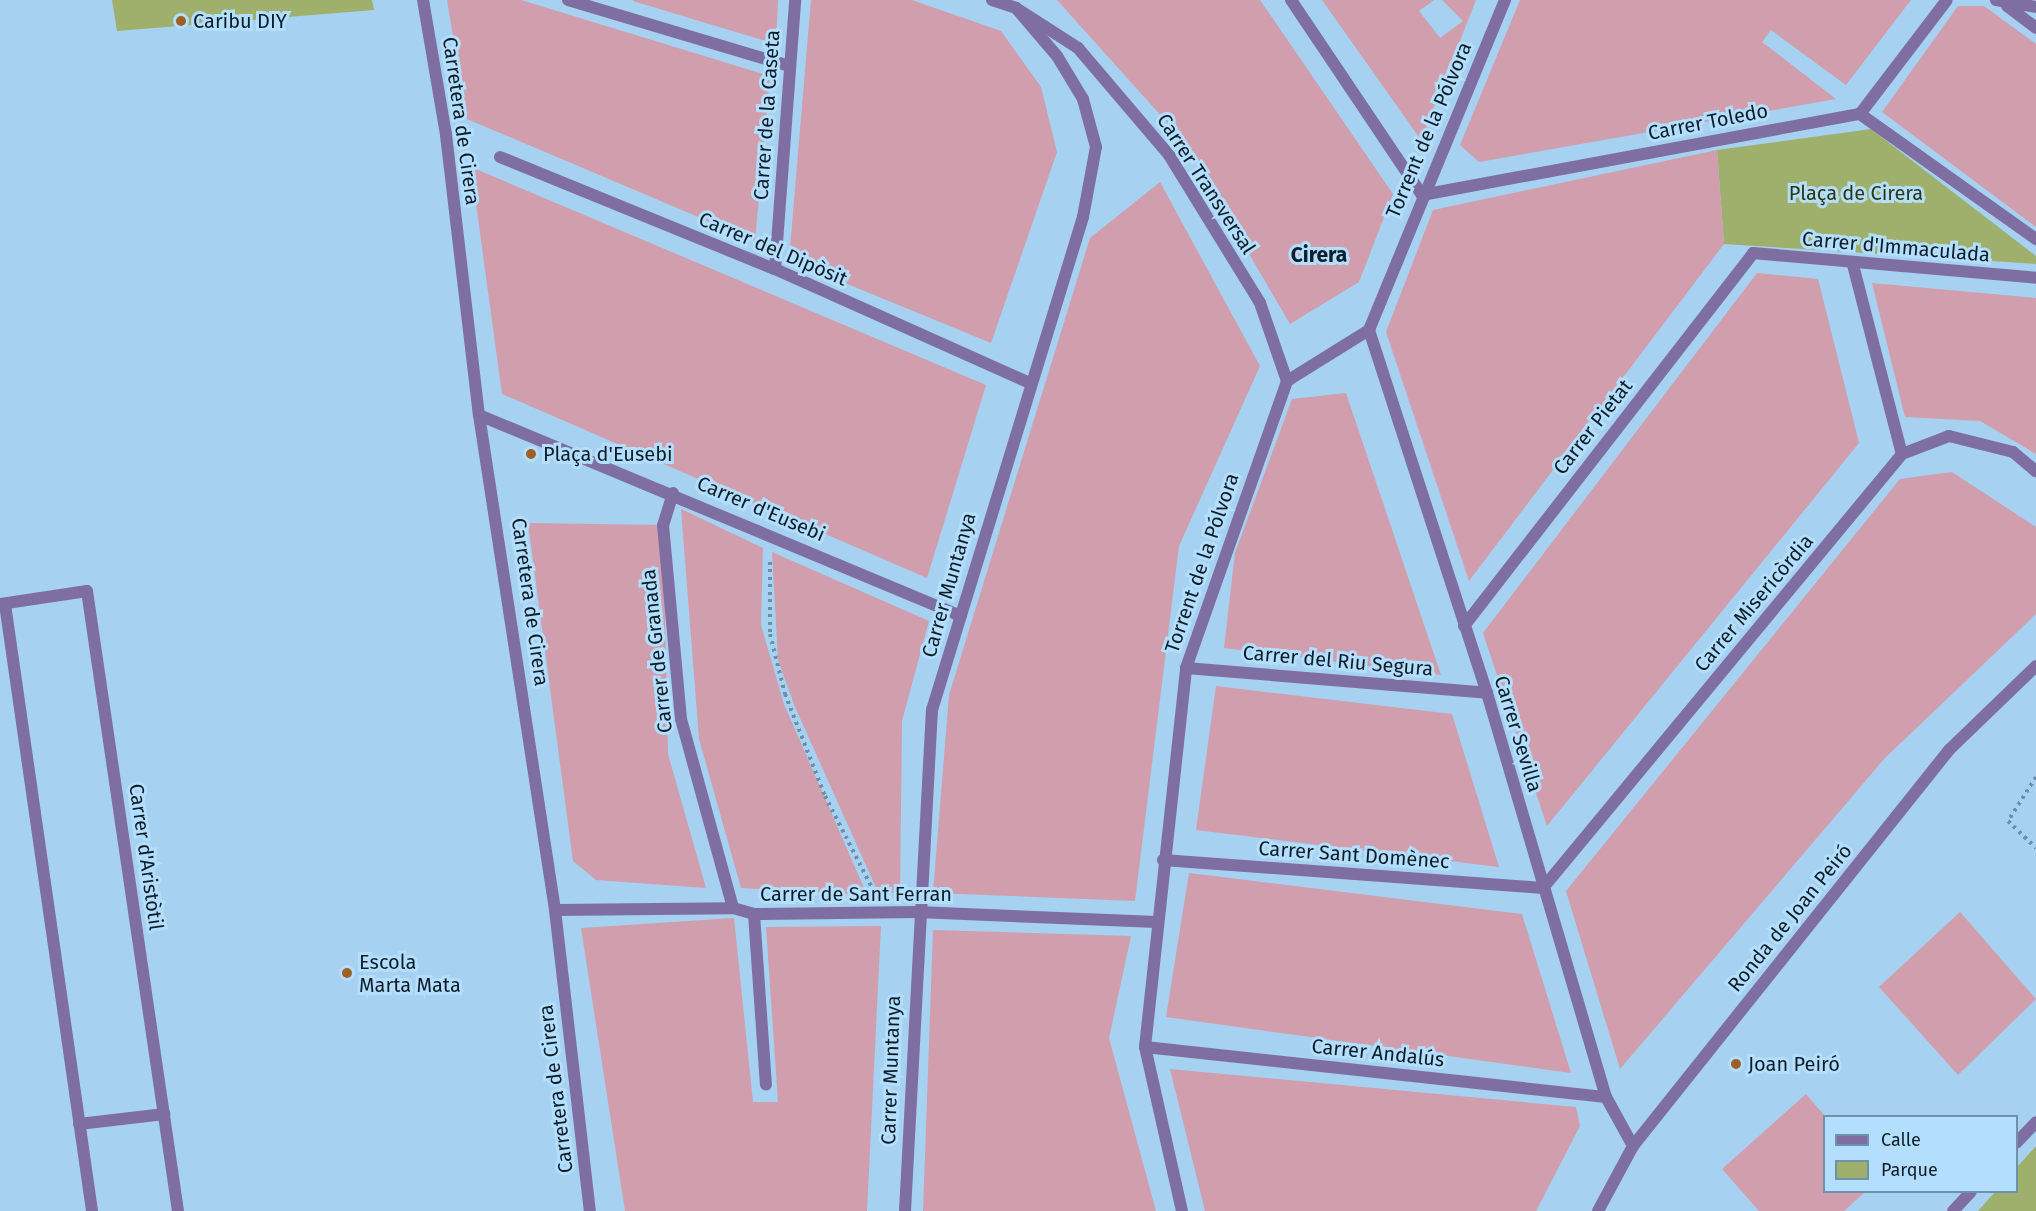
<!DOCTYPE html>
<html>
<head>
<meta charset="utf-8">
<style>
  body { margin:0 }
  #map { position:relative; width:2036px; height:1211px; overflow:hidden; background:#a7d1f0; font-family:"Fira Sans",sans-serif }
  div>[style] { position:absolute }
  .green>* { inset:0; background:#9faf6c }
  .building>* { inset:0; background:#d09eac }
  .path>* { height:4px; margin-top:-2px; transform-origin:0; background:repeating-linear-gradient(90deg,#6e8fa6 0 3px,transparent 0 7.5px) }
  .street>* { height:12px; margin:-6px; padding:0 6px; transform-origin:6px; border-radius:6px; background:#7f6ea1 }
  .dots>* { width:16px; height:16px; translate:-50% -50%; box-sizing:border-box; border:3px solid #b3defd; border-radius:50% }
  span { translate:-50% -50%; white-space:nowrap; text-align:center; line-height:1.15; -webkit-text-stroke:6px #b3defd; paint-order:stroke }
  .poi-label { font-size:20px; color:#0e1e29 }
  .left { translate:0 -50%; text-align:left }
  .street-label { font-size:20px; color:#0e1e29 }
  .park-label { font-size:20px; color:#2e3611 }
  .neighbourhood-label { font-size:21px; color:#0e1e29; font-weight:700 }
  .legend { position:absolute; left:1823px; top:1115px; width:195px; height:78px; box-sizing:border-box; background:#b3defd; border:2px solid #7191a8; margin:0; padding:8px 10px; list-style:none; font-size:18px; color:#0e1e29 }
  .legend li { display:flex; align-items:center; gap:12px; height:30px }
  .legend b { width:30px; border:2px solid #7191a8 }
</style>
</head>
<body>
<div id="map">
  <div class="green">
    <div style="clip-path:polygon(112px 0,372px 0,374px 10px,117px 31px)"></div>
    <div style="clip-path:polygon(1871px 129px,2036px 256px,2036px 264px,1724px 244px,1717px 150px)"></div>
    <div style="clip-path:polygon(2036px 1146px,2036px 1211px,1978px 1211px,1995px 1192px,2016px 1192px,2017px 1167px)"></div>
  </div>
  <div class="building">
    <div style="clip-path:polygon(447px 0,521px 0,770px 76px,755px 241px,467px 119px)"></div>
    <div style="clip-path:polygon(778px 0,776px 44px,633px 1px,633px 0)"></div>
    <div style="clip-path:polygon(811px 0,912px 0,1001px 31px,1041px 87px,1057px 152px,991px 343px,789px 260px)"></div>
    <div style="clip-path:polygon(1057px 0,1260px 0,1393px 194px,1359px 282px,1290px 324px,1182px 139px)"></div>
    <div style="clip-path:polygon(1322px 0,1434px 0,1419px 11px,1440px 38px,1463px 21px,1442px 0,1476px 0,1421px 140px)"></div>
    <div style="clip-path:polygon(1520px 0,1911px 0,1846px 85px,1771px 30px,1762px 42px,1836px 99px,1479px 162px,1460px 145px)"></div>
    <div style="clip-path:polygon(1958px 6px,1984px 6px,2036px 44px,2036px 227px,1882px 112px)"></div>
    <div style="clip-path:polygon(1717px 150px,1724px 244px,1469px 581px,1386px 332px,1433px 210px)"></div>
    <div style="clip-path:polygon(471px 167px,986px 385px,927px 578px,502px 394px)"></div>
    <div style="clip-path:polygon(1160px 182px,1260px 366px,1179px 546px,1135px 901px,933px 893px,949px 695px,1090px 238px)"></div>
    <div style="clip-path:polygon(1757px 273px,1818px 279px,1859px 443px,1547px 826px,1483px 633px)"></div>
    <div style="clip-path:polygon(1872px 283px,2036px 298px,2036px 454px,1980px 421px,1905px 417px)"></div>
    <div style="clip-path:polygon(1346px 393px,1441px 675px,1224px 648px,1235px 553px,1292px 399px)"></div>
    <div style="clip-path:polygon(1952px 472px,2036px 527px,2036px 614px,1885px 758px,1620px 1069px,1566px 891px,1900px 479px)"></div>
    <div style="clip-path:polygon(681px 509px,763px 548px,761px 625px,784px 704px,867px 895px,741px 888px,699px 739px)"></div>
    <div style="clip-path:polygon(528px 523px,663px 525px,668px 754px,706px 888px,596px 880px,573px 861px)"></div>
    <div style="clip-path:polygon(772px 552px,929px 621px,902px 721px,900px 894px,877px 890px,795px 707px,778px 660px)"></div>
    <div style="clip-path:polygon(1216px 686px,1452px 714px,1499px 867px,1196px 830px)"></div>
    <div style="clip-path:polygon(1189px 873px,1522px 914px,1571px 1073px,1166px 1017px)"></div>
    <div style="clip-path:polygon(1960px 912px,2036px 999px,1958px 1075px,1879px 987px)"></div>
    <div style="clip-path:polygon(734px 918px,753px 1102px,778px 1102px,766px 927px,881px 926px,867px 1211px,625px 1211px,581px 928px)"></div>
    <div style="clip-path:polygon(933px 930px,1131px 936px,1109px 1038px,1156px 1211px,923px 1211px)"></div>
    <div style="clip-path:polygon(1170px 1069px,1576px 1107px,1580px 1126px,1536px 1211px,1205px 1211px)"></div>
    <div style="clip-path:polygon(1806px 1094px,1824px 1115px,1824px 1192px,1865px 1192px,1844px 1211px,1759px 1211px,1722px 1169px)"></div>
  </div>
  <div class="path">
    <div style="left:770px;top:562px;width:72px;rotate:90deg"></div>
    <div style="left:770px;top:634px;width:62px;rotate:76deg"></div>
    <div style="left:785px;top:694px;width:110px;rotate:68.6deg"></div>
    <div style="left:825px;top:796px;width:106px;rotate:62.9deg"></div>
    <div style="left:2036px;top:777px;width:52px;rotate:122.5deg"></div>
    <div style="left:2008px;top:821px;width:39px;rotate:44deg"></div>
  </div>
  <div class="street">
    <div style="left:423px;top:0;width:137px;rotate:80.3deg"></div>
    <div style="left:446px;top:135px;width:282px;rotate:83.3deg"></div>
    <div style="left:479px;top:415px;width:501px;rotate:81.27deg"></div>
    <div style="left:555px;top:910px;width:303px;rotate:83.4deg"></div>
    <div style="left:568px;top:0;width:231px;rotate:16.6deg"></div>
    <div style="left:992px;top:0;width:25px;rotate:18deg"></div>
    <div style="left:1016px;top:8px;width:74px;rotate:32.8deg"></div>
    <div style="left:1078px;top:48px;width:140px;rotate:49.6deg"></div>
    <div style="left:1169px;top:155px;width:174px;rotate:58.4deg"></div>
    <div style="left:1260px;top:303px;width:83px;rotate:70.9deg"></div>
    <div style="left:1291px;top:0;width:235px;rotate:56.1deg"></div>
    <div style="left:1422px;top:195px;width:445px;rotate:-10.5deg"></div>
    <div style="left:1860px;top:114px;width:143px;rotate:-52.7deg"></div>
    <div style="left:1996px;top:0;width:41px;rotate:9.9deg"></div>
    <div style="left:2007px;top:6px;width:36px;rotate:37deg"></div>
    <div style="left:1860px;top:114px;width:216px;rotate:35.4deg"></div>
    <div style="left:500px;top:157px;width:297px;rotate:22.2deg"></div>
    <div style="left:775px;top:269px;width:277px;rotate:24.1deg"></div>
    <div style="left:1853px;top:265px;width:195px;rotate:75.5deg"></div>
    <div style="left:775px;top:269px;width:270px;rotate:-85.7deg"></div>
    <div style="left:1369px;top:330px;width:382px;rotate:72deg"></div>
    <div style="left:1487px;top:693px;width:421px;rotate:73.6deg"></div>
    <div style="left:1606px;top:1097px;width:56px;rotate:61.1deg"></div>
    <div style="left:479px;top:415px;width:522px;rotate:22.64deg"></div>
    <div style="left:673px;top:493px;width:34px;rotate:107deg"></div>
    <div style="left:663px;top:525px;width:195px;rotate:84.7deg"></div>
    <div style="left:681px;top:719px;width:196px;rotate:74.6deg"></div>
    <div style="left:0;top:604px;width:88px;rotate:-8.5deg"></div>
    <div style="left:87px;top:591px;width:627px;rotate:81.65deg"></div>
    <div style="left:5px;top:604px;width:613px;rotate:81.84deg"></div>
    <div style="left:1464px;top:626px;width:472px;rotate:-52.2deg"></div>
    <div style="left:1753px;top:253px;width:284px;rotate:5deg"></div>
    <div style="left:1186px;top:668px;width:302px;rotate:4.7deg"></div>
    <div style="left:1163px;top:860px;width:381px;rotate:4.2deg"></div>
    <div style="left:1543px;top:888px;width:563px;rotate:-50.4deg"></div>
    <div style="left:1902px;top:454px;width:50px;rotate:-21deg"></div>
    <div style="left:1949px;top:436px;width:66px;rotate:14deg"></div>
    <div style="left:2013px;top:452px;width:30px;rotate:40deg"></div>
    <div style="left:555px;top:910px;width:178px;rotate:-0.6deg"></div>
    <div style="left:733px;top:908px;width:22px;rotate:16deg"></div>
    <div style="left:754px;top:914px;width:163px;rotate:-0.7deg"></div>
    <div style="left:917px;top:912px;width:240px;rotate:2.4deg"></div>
    <div style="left:754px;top:914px;width:171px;rotate:86deg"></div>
    <div style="left:1145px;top:1047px;width:464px;rotate:6.2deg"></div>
    <div style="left:79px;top:1124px;width:86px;rotate:-6.7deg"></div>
    <div style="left:2016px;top:1143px;width:29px;rotate:-46deg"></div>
    <div style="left:905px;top:1211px;width:502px;rotate:-86.92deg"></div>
    <div style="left:932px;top:710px;width:516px;rotate:-72.97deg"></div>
    <div style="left:1083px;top:217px;width:71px;rotate:-79.5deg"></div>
    <div style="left:1096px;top:147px;width:50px;rotate:-105.2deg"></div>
    <div style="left:1083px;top:99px;width:50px;rotate:-121.2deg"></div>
    <div style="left:1057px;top:56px;width:63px;rotate:-130.5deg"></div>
    <div style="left:1182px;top:1211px;width:168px;rotate:-102.7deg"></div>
    <div style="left:1145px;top:1047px;width:381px;rotate:-83.8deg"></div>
    <div style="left:1186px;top:668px;width:304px;rotate:-70.6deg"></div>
    <div style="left:1287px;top:381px;width:97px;rotate:-31.9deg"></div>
    <div style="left:1369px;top:330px;width:357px;rotate:-67.6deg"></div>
    <div style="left:1598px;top:1211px;width:74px;rotate:-61.7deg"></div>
    <div style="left:1633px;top:1146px;width:507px;rotate:-51.41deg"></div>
    <div style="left:1949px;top:750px;width:121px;rotate:-44deg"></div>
    <div style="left:1953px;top:1211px;width:26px;rotate:-47deg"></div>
  </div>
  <div class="dots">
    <div style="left:181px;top:21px;background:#9e6026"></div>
    <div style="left:531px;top:454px;background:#9e6026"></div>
    <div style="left:347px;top:973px;background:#9e6026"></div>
    <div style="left:1736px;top:1064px;background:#9e6026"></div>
  </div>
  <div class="poi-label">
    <span class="left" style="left:193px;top:21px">Caribu DIY</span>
    <span class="left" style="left:543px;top:454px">Plaça d'Eusebi</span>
    <span class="left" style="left:359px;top:974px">Escola<br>Marta Mata</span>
    <span class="left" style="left:1748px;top:1064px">Joan Peiró</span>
  </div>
  <div class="street-label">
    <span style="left:767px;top:115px;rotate:-86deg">Carrer de la Caseta</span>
    <span style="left:461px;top:121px;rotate:82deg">Carretera de Cirera</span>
    <span style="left:1708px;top:122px;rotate:-11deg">Carrer Toledo</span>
    <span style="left:1429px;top:130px;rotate:-67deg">Torrent de la Pólvora</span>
    <span style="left:1206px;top:184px;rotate:57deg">Carrer Transversal</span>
    <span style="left:1896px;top:247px;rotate:5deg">Carrer d'Immaculada</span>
    <span style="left:773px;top:249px;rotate:23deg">Carrer del Dipòsit</span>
    <span style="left:1593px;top:427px;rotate:-52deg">Carrer Pietat</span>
    <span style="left:761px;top:509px;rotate:23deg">Carrer d'Eusebi</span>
    <span style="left:1202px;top:563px;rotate:-71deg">Torrent de la Pólvora</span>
    <span style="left:949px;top:585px;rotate:-74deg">Carrer Muntanya</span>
    <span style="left:530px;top:602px;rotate:82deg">Carretera de Cirera</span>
    <span style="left:1754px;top:603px;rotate:-50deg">Carrer Misericòrdia</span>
    <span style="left:657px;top:651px;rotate:-96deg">Carrer de Granada</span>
    <span style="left:1338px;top:661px;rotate:5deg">Carrer del Riu Segura</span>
    <span style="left:1518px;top:734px;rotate:73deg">Carrer Sevilla</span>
    <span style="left:1354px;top:855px;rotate:4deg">Carrer Sant Domènec</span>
    <span style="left:146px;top:857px;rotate:82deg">Carrer d'Aristòtil</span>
    <span style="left:856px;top:894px">Carrer de Sant Ferran</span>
    <span style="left:1790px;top:918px;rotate:-51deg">Ronda de Joan Peiró</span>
    <span style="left:1378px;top:1053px;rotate:6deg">Carrer Andalús</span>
    <span style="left:891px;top:1070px;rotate:-88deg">Carrer Muntanya</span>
    <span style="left:556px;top:1089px;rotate:-97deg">Carretera de Cirera</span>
  </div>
  <div class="park-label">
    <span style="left:1856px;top:193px">Plaça de Cirera</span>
  </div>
  <div class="neighbourhood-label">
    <span style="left:1319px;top:255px">Cirera</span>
  </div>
  <ul class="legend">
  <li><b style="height:8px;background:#7f6ea1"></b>Calle</li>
  <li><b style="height:16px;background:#9faf6c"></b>Parque</li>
  </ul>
</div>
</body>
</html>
